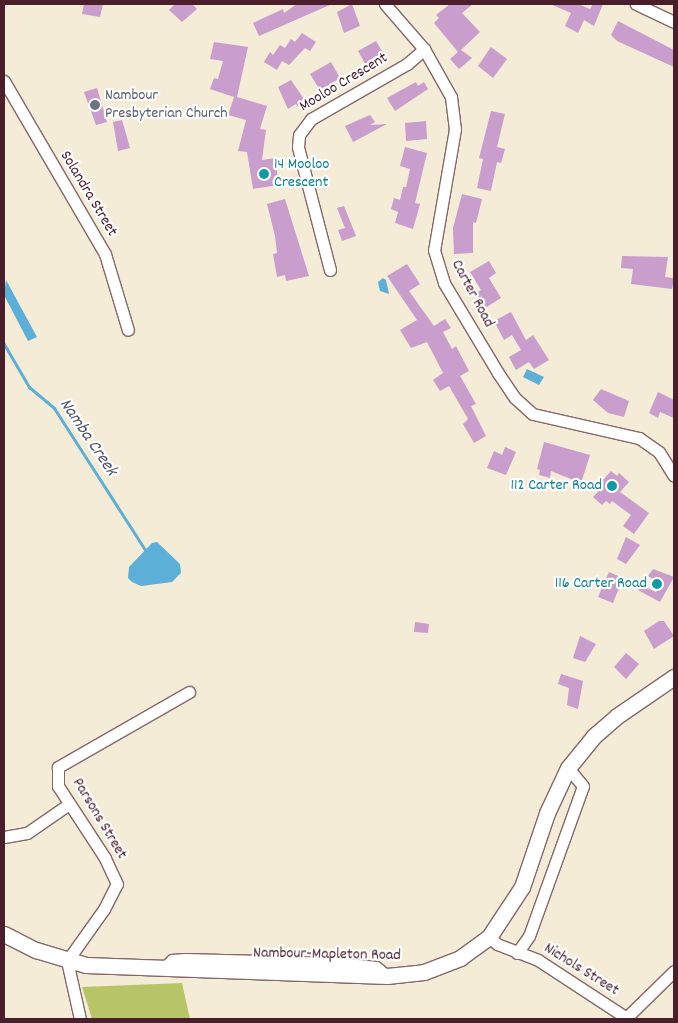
<!DOCTYPE html>
<html>
<head>
<meta charset="utf-8">
<style>
  body { margin:0 }
  #map { position:relative; width:678px; height:1023px; overflow:hidden; background:#f5ecd8; font-family:Dekko,sans-serif }
  div>[style] { position:absolute }
  .green>* { inset:0; background:#b7c568 }
  .water>* { inset:0; background:#5cafd7 }
  .stream>* { height:3px; margin:-1.5px; padding:0 1.5px; transform-origin:1.5px; border-radius:1.5px; background:#5cafd7 }
  .building>* { inset:0; background:#c99dcc }
  .roads { filter:drop-shadow(1px 0 #866768) drop-shadow(-1px 0 #866768) drop-shadow(0 1px #866768) drop-shadow(0 -1px #866768) }
  .minor>* { height:11px; margin:-5.5px; padding:0 5.5px; transform-origin:5.5px; border-radius:5.5px; background:#fff }
  .major>* { height:15px; margin:-7.5px; padding:0 7.5px; transform-origin:7.5px; border-radius:7.5px; background:#fff }
  .dots>* { width:14px; height:14px; translate:-50% -50%; box-sizing:border-box; border:2px solid #fff; border-radius:50% }
  span { translate:-50% -50%; white-space:nowrap; text-align:center; line-height:1.15; -webkit-text-stroke:4.5px #fff; paint-order:stroke }
  .street-label { font-size:16px; color:#4a1f2b }
  .worship-label { font-size:16px; color:#5b616d }
  .left { translate:0 -50%; text-align:left }
  .culture-label { font-size:16px; color:#0d838f }
  .right { translate:-100% -50%; text-align:right }
  .water-label { font-size:18px; color:#515970; font-style:italic }
  .frame { position:absolute; inset:0; border:5px solid #4a1f2b; pointer-events:none }
</style>
</head>
<body>
<div id="map">
  <div class="green">
    <div style="clip-path:polygon(182px 983px,190px 1019px,92px 1019px,82px 987px)"></div>
  </div>
  <div class="water">
    <div style="clip-path:polygon(383px 278px,386px 280px,389px 294px,380px 291px,378px 282px)"></div>
    <div style="clip-path:polygon(6px 280px,37px 337px,28px 341px,4px 295px)"></div>
    <div style="clip-path:polygon(527px 369px,544px 377px,539px 385px,523px 377px)"></div>
    <div style="clip-path:polygon(157px 542px,180px 564px,181px 573px,172px 582px,165px 583px,141px 586px,132px 582px,128px 578px,129px 567px,152px 543px)"></div>
  </div>
  <div class="stream">
    <div style="left:4px;top:344px;width:50px;rotate:59.8deg"></div>
    <div style="left:29px;top:387px;width:33px;rotate:40deg"></div>
    <div style="left:54px;top:408px;width:169px;rotate:57.3deg"></div>
  </div>
  <div class="building">
    <div style="clip-path:polygon(84px 4px,103px 4px,100px 17px,82px 14px)"></div>
    <div style="clip-path:polygon(175px 4px,192px 4px,197px 9px,182px 22px,169px 10px)"></div>
    <div style="clip-path:polygon(297px 4px,332px 4px,259px 36px,253px 23px,283px 9px,284px 13px)"></div>
    <div style="clip-path:polygon(352px 4px,360px 26px,344px 33px,337px 12px)"></div>
    <div style="clip-path:polygon(450px 4px,473px 4px,462px 13px,480px 32px,461px 50px,472px 58px,459px 69px,450px 59px,458px 52px,434px 23px,439px 18px,436px 15px)"></div>
    <div style="clip-path:polygon(550px 4px,578px 4px,590px 9px,593px 4px,603px 4px,594px 26px,584px 20px,578px 33px,565px 26px,571px 13px)"></div>
    <div style="clip-path:polygon(618px 21px,674px 50px,674px 67px,617px 41px,611px 35px)"></div>
    <div style="clip-path:polygon(302px 33px,316px 42px,310px 51px,305px 48px,289px 65px,282px 61px,277px 70px,264px 62px,270px 52px,273px 55px,280px 45px,285px 48px,291px 39px,295px 42px)"></div>
    <div style="clip-path:polygon(376px 41px,385px 56px,367px 67px,358px 51px)"></div>
    <div style="clip-path:polygon(214px 42px,248px 47px,237px 97px,267px 106px,260px 129px,266px 130px,262px 160px,275px 158px,279px 185px,253px 189px,247px 152px,238px 151px,246px 120px,228px 115px,234px 97px,210px 89px,214px 78px,218px 79px,223px 61px,210px 59px)"></div>
    <div style="clip-path:polygon(491px 47px,507px 59px,493px 78px,478px 66px)"></div>
    <div style="clip-path:polygon(331px 62px,340px 78px,320px 90px,310px 74px)"></div>
    <div style="clip-path:polygon(291px 80px,304px 99px,298px 107px,296px 104px,288px 109px,278px 87px)"></div>
    <div style="clip-path:polygon(416px 82px,418px 86px,424px 82px,428px 89px,395px 111px,387px 98px)"></div>
    <div style="clip-path:polygon(97px 88px,107px 122px,96px 125px,84px 92px)"></div>
    <div style="clip-path:polygon(491px 111px,505px 114px,497px 147px,505px 149px,501px 163px,497px 162px,491px 191px,477px 188px,483px 159px,479px 158px)"></div>
    <div style="clip-path:polygon(370px 115px,375px 122px,370px 125px,387px 124px,353px 142px,345px 126px)"></div>
    <div style="clip-path:polygon(122px 120px,130px 148px,118px 151px,113px 122px)"></div>
    <div style="clip-path:polygon(426px 121px,427px 139px,406px 141px,405px 123px)"></div>
    <div style="clip-path:polygon(405px 147px,427px 153px,415px 203px,420px 204px,413px 229px,395px 223px,398px 212px,391px 209px,394px 198px,400px 200px,403px 187px,406px 187px,410px 169px,400px 166px)"></div>
    <div style="clip-path:polygon(462px 194px,482px 199px,476px 223px,473px 222px,473px 253px,454px 254px,453px 228px)"></div>
    <div style="clip-path:polygon(285px 199px,309px 276px,286px 281px,285px 275px,277px 277px,273px 254px,277px 253px,275px 236px,267px 204px)"></div>
    <div style="clip-path:polygon(344px 206px,356px 236px,342px 241px,338px 230px,345px 228px,337px 208px)"></div>
    <div style="clip-path:polygon(622px 256px,668px 257px,665px 277px,674px 278px,672px 289px,631px 284px,633px 269px,621px 268px)"></div>
    <div style="clip-path:polygon(489px 261px,496px 273px,489px 278px,501px 298px,485px 308px,476px 293px,481px 290px,470px 272px)"></div>
    <div style="clip-path:polygon(407px 264px,420px 284px,409px 291px,434px 326px,445px 319px,451px 328px,443px 332px,452px 349px,456px 346px,469px 371px,460px 376px,476px 404px,471px 406px,486px 436px,474px 443px,463px 424px,468px 419px,449px 386px,440px 391px,433px 380px,443px 373px,427px 342px,411px 348px,400px 330px,417px 320px,387px 276px)"></div>
    <div style="clip-path:polygon(511px 312px,526px 340px,533px 335px,549px 360px,534px 369px,529px 362px,516px 370px,509px 357px,521px 350px,512px 335px,504px 340px,494px 321px)"></div>
    <div style="clip-path:polygon(601px 389px,629px 401px,624px 417px,608px 413px,593px 400px)"></div>
    <div style="clip-path:polygon(658px 392px,674px 400px,674px 418px,660px 412px,658px 418px,649px 413px)"></div>
    <div style="clip-path:polygon(544px 442px,590px 455px,581px 483px,551px 471px,550px 478px,539px 475px,540px 470px,537px 469px)"></div>
    <div style="clip-path:polygon(505px 447px,516px 452px,506px 475px,487px 468px,494px 451px,502px 455px)"></div>
    <div style="clip-path:polygon(611px 471px,617px 476px,619px 473px,629px 482px,620px 492px,649px 513px,634px 534px,623px 526px,631px 515px,612px 501px,610px 504px,606px 501px,602px 505px,593px 497px,598px 492px,595px 489px)"></div>
    <div style="clip-path:polygon(626px 537px,640px 545px,626px 564px,617px 559px)"></div>
    <div style="clip-path:polygon(653px 569px,674px 577px,660px 602px,638px 590px,641px 585px,656px 592px,660px 583px,648px 576px)"></div>
    <div style="clip-path:polygon(609px 572px,623px 578px,613px 603px,598px 597px)"></div>
    <div style="clip-path:polygon(659px 621px,664px 621px,674px 636px,654px 649px,644px 631px)"></div>
    <div style="clip-path:polygon(415px 622px,429px 624px,428px 633px,414px 632px)"></div>
    <div style="clip-path:polygon(580px 636px,596px 644px,585px 662px,573px 658px)"></div>
    <div style="clip-path:polygon(626px 653px,639px 664px,626px 679px,614px 667px)"></div>
    <div style="clip-path:polygon(561px 674px,583px 681px,578px 709px,567px 705px,569px 688px,558px 684px)"></div>
  </div>
  <div class="roads">
    <div class="minor">
      <div style="left:385px;top:4px;width:60px;rotate:49.1deg"></div>
      <div style="left:424px;top:49px;width:55px;rotate:60.6deg"></div>
      <div style="left:451px;top:97px;width:32px;rotate:83deg"></div>
      <div style="left:455px;top:129px;width:123px;rotate:99.8deg"></div>
      <div style="left:434px;top:250px;width:34px;rotate:73deg"></div>
      <div style="left:444px;top:283px;width:105px;rotate:59deg"></div>
      <div style="left:498px;top:373px;width:30px;rotate:56deg"></div>
      <div style="left:515px;top:398px;width:24px;rotate:42deg"></div>
      <div style="left:533px;top:414px;width:109px;rotate:12.8deg"></div>
      <div style="left:639px;top:438px;width:24px;rotate:35deg"></div>
      <div style="left:659px;top:452px;width:28px;rotate:58deg"></div>
      <div style="left:636px;top:4px;width:42px;rotate:25.3deg"></div>
      <div style="left:4px;top:81px;width:200px;rotate:59.7deg"></div>
      <div style="left:105px;top:254px;width:79px;rotate:73.2deg"></div>
      <div style="left:330px;top:270px;width:127px;rotate:-104.6deg"></div>
      <div style="left:298px;top:147px;width:12px;rotate:-85deg"></div>
      <div style="left:299px;top:135px;width:20px;rotate:-53deg"></div>
      <div style="left:311px;top:119px;width:111px;rotate:-29.8deg"></div>
      <div style="left:407px;top:64px;width:23px;rotate:-41deg"></div>
      <div style="left:4px;top:837px;width:23px;rotate:-10deg"></div>
      <div style="left:27px;top:833px;width:51px;rotate:-34.6deg"></div>
      <div style="left:489px;top:937px;width:11px;rotate:41deg"></div>
      <div style="left:497px;top:944px;width:44px;rotate:21.3deg"></div>
      <div style="left:538px;top:960px;width:108px;rotate:33.2deg"></div>
      <div style="left:517px;top:953px;width:21px;rotate:-55deg"></div>
      <div style="left:529px;top:936px;width:159px;rotate:-70.2deg"></div>
      <div style="left:583px;top:786px;width:23px;rotate:-130deg"></div>
      <div style="left:163px;top:969px;width:13px;rotate:-45deg"></div>
      <div style="left:172px;top:960px;width:13px;rotate:-4deg"></div>
      <div style="left:185px;top:959px;width:153px;rotate:1.5deg"></div>
      <div style="left:338px;top:963px;width:38px;rotate:6deg"></div>
      <div style="left:376px;top:967px;width:14px;rotate:39deg"></div>
      <div style="left:626px;top:1018px;width:67px;rotate:-44.4deg"></div>
      <div style="left:80px;top:1019px;width:59px;rotate:-102.6deg"></div>
      <div style="left:67px;top:961px;width:64px;rotate:-54.6deg"></div>
      <div style="left:104px;top:909px;width:28px;rotate:-63deg"></div>
      <div style="left:117px;top:884px;width:29px;rotate:-115deg"></div>
      <div style="left:105px;top:858px;width:86px;rotate:-123.1deg"></div>
      <div style="left:58px;top:786px;width:19px;rotate:-90deg"></div>
      <div style="left:58px;top:767px;width:151px;rotate:-29.8deg"></div>
    </div>
    <div class="major">
      <div style="left:4px;top:934px;width:36px;rotate:27deg"></div>
      <div style="left:36px;top:950px;width:52px;rotate:16.7deg"></div>
      <div style="left:86px;top:965px;width:301px;rotate:2.1deg"></div>
      <div style="left:387px;top:976px;width:37px;rotate:-6deg"></div>
      <div style="left:424px;top:972px;width:39px;rotate:-21deg"></div>
      <div style="left:460px;top:958px;width:36px;rotate:-36deg"></div>
      <div style="left:489px;top:937px;width:60px;rotate:-56.6deg"></div>
      <div style="left:522px;top:887px;width:78px;rotate:-71.3deg"></div>
      <div style="left:547px;top:813px;width:50px;rotate:-65deg"></div>
      <div style="left:568px;top:768px;width:41px;rotate:-50.9deg"></div>
      <div style="left:594px;top:736px;width:30px;rotate:-41deg"></div>
      <div style="left:617px;top:716px;width:69px;rotate:-34.4deg"></div>
    </div>
  </div>
  <div class="dots">
    <div style="left:95px;top:105px;background:#6b7280"></div>
    <div style="left:264px;top:174px;background:#0f9aa8"></div>
    <div style="left:612px;top:486px;background:#0f9aa8"></div>
    <div style="left:657px;top:584px;background:#0f9aa8"></div>
  </div>
  <div class="street-label">
    <span style="left:344px;top:83px;rotate:-31deg">Mooloo Crescent</span>
    <span style="left:88px;top:194px;rotate:59deg">Solandra Street</span>
    <span style="left:472px;top:294px;rotate:62deg">Carter Road</span>
    <span style="left:99px;top:819px;rotate:59deg">Parsons Street</span>
    <span style="left:327px;top:955px;rotate:1deg">Nambour-Mapleton Road</span>
    <span style="left:581px;top:970px;rotate:32deg">Nichols Street</span>
  </div>
  <div class="worship-label">
    <span class="left" style="left:105px;top:105px">Nambour<br>Presbyterian Church</span>
  </div>
  <div class="culture-label">
    <span class="left" style="left:274px;top:174px">14 Mooloo<br>Crescent</span>
    <span class="right" style="left:602px;top:486px">112 Carter Road</span>
    <span class="right" style="left:647px;top:584px">116 Carter Road</span>
  </div>
  <div class="water-label">
    <span style="left:87px;top:438px;rotate:56deg">Namba Creek</span>
  </div>
  <div class="frame"></div>
</div>
</body>
</html>
